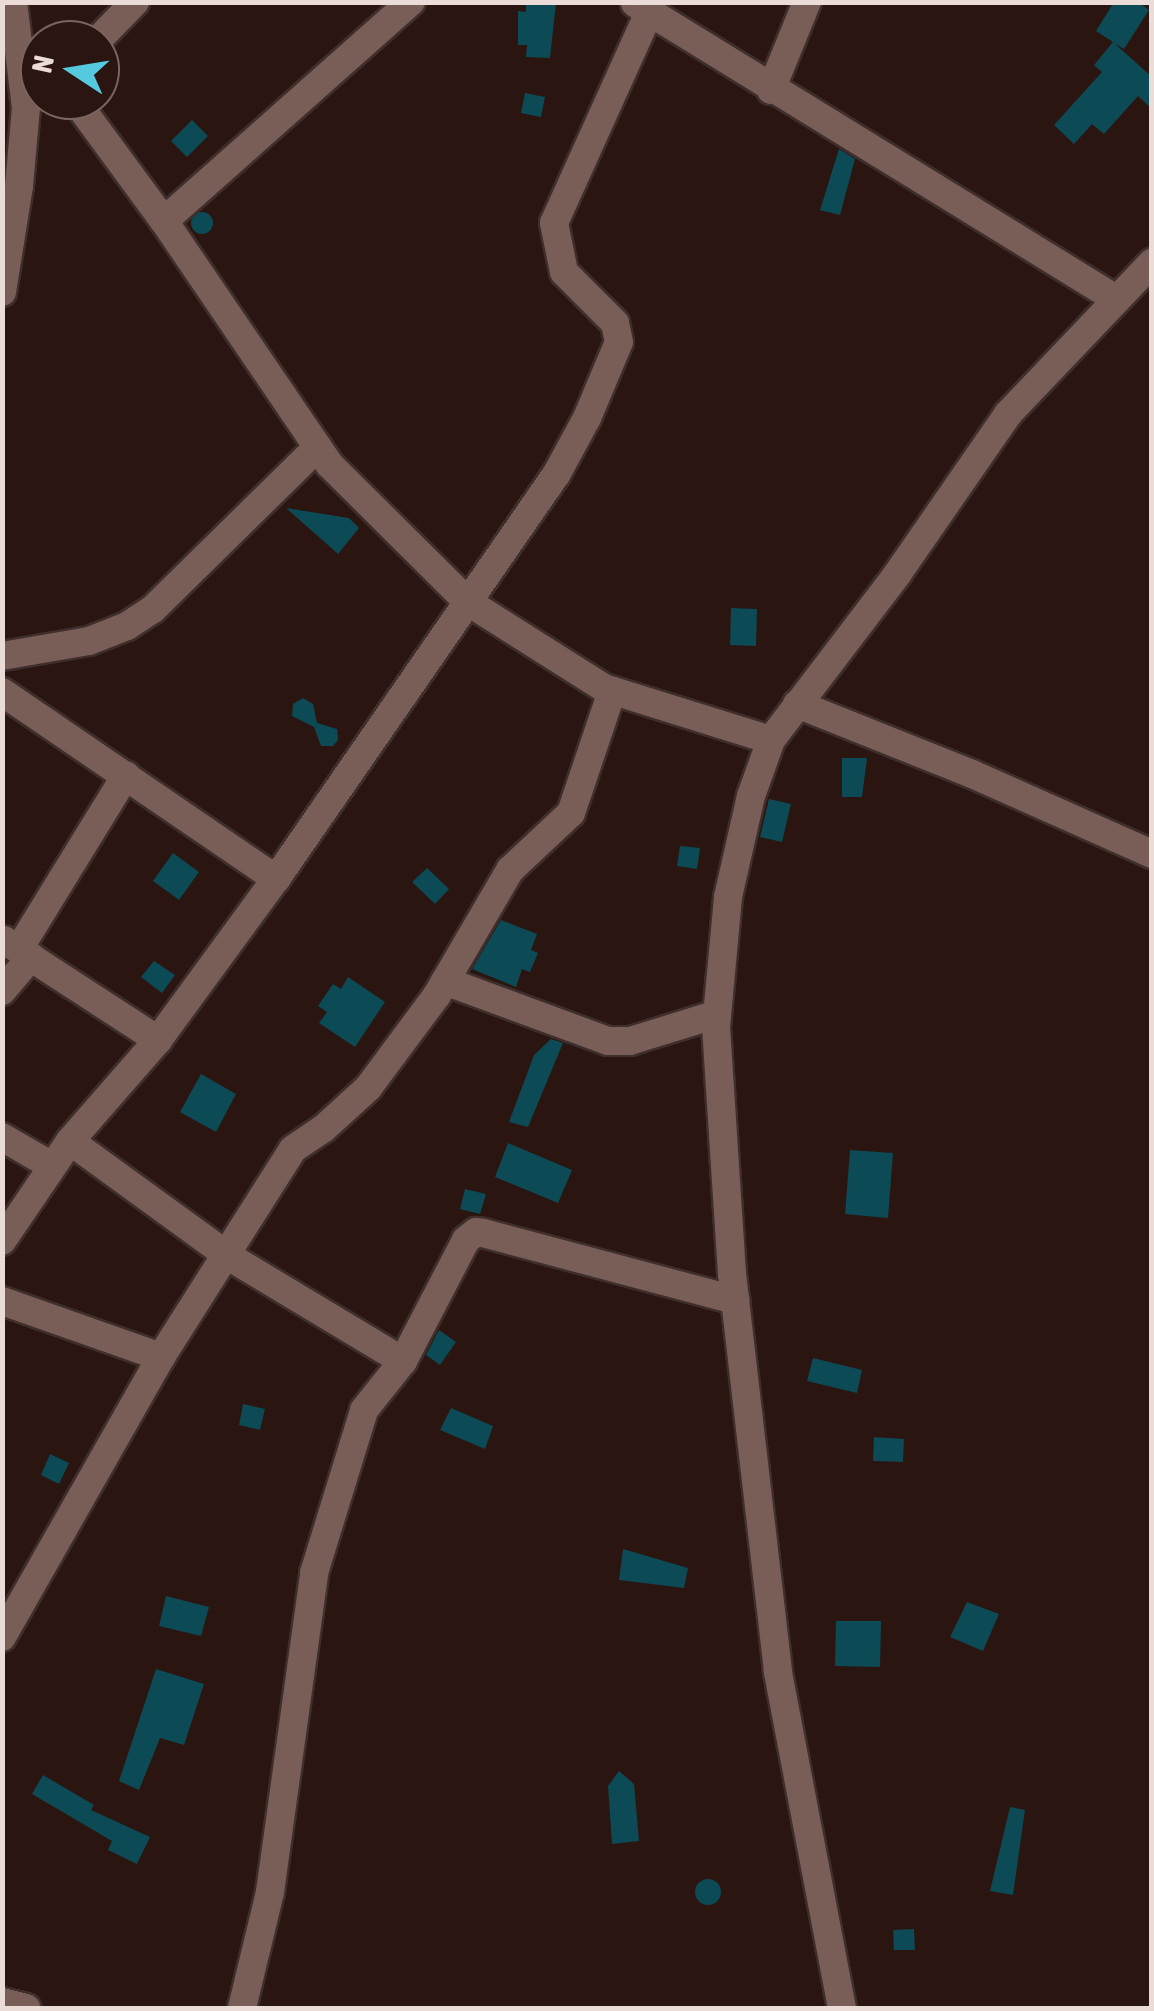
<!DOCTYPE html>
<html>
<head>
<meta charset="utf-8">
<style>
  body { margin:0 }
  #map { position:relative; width:1154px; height:2011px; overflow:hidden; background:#2a1510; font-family:"Asap Condensed",sans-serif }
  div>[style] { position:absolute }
  .building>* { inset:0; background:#0c4a55 }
  .round { border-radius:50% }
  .roads { filter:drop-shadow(2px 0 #3e2e2c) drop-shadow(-2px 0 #3e2e2c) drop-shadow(0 2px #3e2e2c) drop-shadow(0 -2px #3e2e2c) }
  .minor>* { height:28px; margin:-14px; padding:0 14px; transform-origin:14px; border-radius:14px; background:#795d57 }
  span { translate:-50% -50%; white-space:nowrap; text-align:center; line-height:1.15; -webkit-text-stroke:9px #2a1510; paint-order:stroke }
  .frame { position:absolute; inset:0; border:5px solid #ecdcd8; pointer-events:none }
  .north { position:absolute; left:20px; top:20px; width:100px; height:100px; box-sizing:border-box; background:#2a1510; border:2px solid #786560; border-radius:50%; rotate:282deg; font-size:28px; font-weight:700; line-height:40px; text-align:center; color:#ecdcd8 }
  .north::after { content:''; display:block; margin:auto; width:35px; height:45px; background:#55cadf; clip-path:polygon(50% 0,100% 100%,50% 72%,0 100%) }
</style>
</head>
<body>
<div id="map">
  <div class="building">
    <div style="clip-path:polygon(526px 2px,556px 3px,550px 58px,526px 57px,527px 45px,518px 45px,518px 11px,526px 12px)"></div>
    <div style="clip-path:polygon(1114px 2px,1138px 2px,1149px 10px,1124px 49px,1114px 43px,1152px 77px,1152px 109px,1138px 96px,1104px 134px,1092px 124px,1074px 144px,1054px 125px,1102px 72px,1094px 65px,1113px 42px,1096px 31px)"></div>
    <div style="clip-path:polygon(525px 93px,545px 97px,541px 117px,521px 113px)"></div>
    <div style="clip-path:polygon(192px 120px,208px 136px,187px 157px,171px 141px)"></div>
    <div style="clip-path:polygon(839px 149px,855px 159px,840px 215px,820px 210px)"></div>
    <div class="round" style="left:191px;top:212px;width:22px;height:22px"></div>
    <div style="clip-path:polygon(286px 508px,349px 518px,359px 528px,338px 554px)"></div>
    <div style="clip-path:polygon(731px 608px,757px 609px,756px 646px,730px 645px)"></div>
    <div style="clip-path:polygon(303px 698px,313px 704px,317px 723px,337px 729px,338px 740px,333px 746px,321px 746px,314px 727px,292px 716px,293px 704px)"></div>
    <div style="clip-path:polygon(842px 758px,867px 758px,862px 797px,842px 797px)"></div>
    <div style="clip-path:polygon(769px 799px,791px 804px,782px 842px,760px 837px)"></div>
    <div style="clip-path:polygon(680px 846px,700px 848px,697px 869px,677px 866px)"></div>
    <div style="clip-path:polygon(173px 853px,199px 872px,179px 900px,153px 881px)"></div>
    <div style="clip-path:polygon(427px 868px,449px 889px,435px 904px,412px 882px)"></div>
    <div style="clip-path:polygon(501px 920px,537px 934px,531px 950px,538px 953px,530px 972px,522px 969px,516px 987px,472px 969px)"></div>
    <div style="clip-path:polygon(154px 961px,175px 975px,162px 993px,141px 977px)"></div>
    <div style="clip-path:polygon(348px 977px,385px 1002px,355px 1047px,319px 1023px,327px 1012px,318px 1006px,333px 984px,341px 989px)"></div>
    <div style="clip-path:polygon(551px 1039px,563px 1043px,528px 1127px,509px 1122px,534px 1055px)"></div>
    <div style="clip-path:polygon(201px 1074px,236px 1094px,216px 1132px,180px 1112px)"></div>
    <div style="clip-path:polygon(508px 1143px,572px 1170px,558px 1203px,495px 1177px)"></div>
    <div style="clip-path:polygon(850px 1150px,893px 1153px,888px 1218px,845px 1214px)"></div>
    <div style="clip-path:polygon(465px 1189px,486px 1194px,480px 1214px,460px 1209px)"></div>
    <div style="clip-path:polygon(439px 1330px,456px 1342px,440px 1365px,426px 1355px)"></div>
    <div style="clip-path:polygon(813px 1358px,862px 1370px,857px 1393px,807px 1381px)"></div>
    <div style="clip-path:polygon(243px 1404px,265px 1409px,260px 1430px,239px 1425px)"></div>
    <div style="clip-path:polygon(451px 1408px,493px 1426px,485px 1449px,440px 1430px)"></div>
    <div style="clip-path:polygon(874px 1437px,904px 1439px,903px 1462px,873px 1461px)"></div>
    <div style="clip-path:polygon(50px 1454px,69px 1463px,59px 1484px,41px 1475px)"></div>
    <div style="clip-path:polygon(623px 1549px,688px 1568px,684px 1588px,619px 1580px)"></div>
    <div style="clip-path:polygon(166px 1596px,209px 1607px,201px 1636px,159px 1626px)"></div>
    <div style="clip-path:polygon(967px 1602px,999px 1614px,983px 1651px,950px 1637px)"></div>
    <div style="clip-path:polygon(836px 1621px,881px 1621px,880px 1667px,835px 1666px)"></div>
    <div style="clip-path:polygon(156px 1669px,204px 1684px,184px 1745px,160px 1738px,139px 1790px,119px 1781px)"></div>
    <div style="clip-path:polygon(619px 1771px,634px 1784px,639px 1841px,612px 1844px,608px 1786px)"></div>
    <div style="clip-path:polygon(43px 1775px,94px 1805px,91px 1810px,150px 1837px,137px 1864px,108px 1850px,112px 1841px,32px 1794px)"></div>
    <div style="clip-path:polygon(1010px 1807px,1025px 1810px,1013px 1895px,990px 1891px)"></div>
    <div class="round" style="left:695px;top:1879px;width:26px;height:26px"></div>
    <div style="clip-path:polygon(914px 1929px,915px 1950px,894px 1950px,893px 1930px)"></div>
  </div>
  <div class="roads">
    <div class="minor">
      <div style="left:635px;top:3px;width:565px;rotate:31.61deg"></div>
      <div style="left:98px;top:40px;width:53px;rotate:-45.8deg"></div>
      <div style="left:771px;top:90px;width:95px;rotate:-67.8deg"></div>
      <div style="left:75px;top:100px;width:150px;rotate:53.7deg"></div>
      <div style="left:164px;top:221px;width:294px;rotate:55.8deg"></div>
      <div style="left:329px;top:464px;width:196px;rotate:44.8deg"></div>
      <div style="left:468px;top:602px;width:161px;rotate:32.3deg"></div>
      <div style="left:604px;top:688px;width:175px;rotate:17.3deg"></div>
      <div style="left:164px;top:221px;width:330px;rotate:-41.6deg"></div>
      <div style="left:2px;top:292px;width:107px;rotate:-80.9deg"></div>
      <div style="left:19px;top:186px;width:78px;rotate:-84.9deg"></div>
      <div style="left:26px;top:108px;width:107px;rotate:-97deg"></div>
      <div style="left:2px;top:656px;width:88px;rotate:-9.8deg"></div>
      <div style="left:89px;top:641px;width:41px;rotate:-21.5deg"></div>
      <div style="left:127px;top:626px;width:31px;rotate:-33deg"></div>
      <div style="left:153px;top:609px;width:231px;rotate:-44.5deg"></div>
      <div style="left:2px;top:692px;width:332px;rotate:34.3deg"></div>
      <div style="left:797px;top:704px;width:188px;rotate:21.8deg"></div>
      <div style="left:972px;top:774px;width:197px;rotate:24deg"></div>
      <div style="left:4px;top:940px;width:184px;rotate:33deg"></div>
      <div style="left:19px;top:949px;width:204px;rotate:-58.4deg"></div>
      <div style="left:445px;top:981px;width:174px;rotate:20.2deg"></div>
      <div style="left:608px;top:1041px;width:22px"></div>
      <div style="left:630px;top:1041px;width:91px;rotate:-17.2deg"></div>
      <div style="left:2px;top:991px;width:45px;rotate:-49.5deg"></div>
      <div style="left:2px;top:1137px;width:58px;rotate:30.1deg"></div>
      <div style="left:70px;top:1141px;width:195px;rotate:36deg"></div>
      <div style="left:228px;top:1256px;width:204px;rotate:31deg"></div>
      <div style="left:2px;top:1241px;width:121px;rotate:-55.8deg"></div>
      <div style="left:70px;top:1141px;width:134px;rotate:-48.9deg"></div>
      <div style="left:158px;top:1040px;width:200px;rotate:-53.8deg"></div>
      <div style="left:276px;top:879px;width:492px;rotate:-55.3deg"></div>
      <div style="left:556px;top:475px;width:65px;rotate:-61.5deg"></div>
      <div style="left:587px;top:418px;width:82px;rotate:-67.2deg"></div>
      <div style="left:619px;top:342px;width:19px;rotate:-102deg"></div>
      <div style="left:615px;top:323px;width:72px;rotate:-135deg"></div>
      <div style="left:564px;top:272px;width:50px;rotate:-101.5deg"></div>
      <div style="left:554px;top:223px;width:230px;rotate:-65.7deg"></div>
      <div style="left:2px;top:1301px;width:169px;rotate:19.4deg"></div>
      <div style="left:2px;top:1637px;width:322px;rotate:-60.4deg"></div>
      <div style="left:161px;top:1357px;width:246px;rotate:-57.6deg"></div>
      <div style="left:293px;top:1149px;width:36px;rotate:-34deg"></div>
      <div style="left:323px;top:1129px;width:61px;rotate:-42.3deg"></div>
      <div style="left:368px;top:1088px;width:116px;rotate:-53.4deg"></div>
      <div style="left:437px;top:995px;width:145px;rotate:-59.7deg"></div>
      <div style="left:510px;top:870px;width:83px;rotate:-43.1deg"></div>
      <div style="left:571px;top:813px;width:129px;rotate:-71.4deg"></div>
      <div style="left:2px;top:2002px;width:25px;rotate:14deg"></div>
      <div style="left:242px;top:2008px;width:119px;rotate:-76.4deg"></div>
      <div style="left:270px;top:1892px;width:322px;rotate:-82.1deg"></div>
      <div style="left:314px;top:1573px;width:170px;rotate:-72.9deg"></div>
      <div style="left:364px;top:1410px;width:63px;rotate:-51.5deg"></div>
      <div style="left:403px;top:1361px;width:136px;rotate:-62.5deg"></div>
      <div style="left:466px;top:1240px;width:13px;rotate:-39deg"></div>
      <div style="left:476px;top:1232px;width:7px;rotate:8deg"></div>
      <div style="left:483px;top:1233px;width:261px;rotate:14.9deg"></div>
      <div style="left:842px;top:2008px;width:343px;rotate:-100.8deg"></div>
      <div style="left:778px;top:1671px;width:400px;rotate:-96.6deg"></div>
      <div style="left:732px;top:1274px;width:248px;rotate:-93.7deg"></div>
      <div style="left:716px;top:1027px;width:131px;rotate:-84.7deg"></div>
      <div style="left:728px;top:897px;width:104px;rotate:-77.2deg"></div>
      <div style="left:751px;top:796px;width:59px;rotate:-70.3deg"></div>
      <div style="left:771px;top:740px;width:210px;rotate:-52.7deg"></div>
      <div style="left:898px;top:573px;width:193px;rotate:-55.3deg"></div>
      <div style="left:1008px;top:414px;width:209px;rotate:-46.4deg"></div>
    </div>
  </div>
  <div class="frame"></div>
  <div class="north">N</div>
</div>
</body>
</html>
